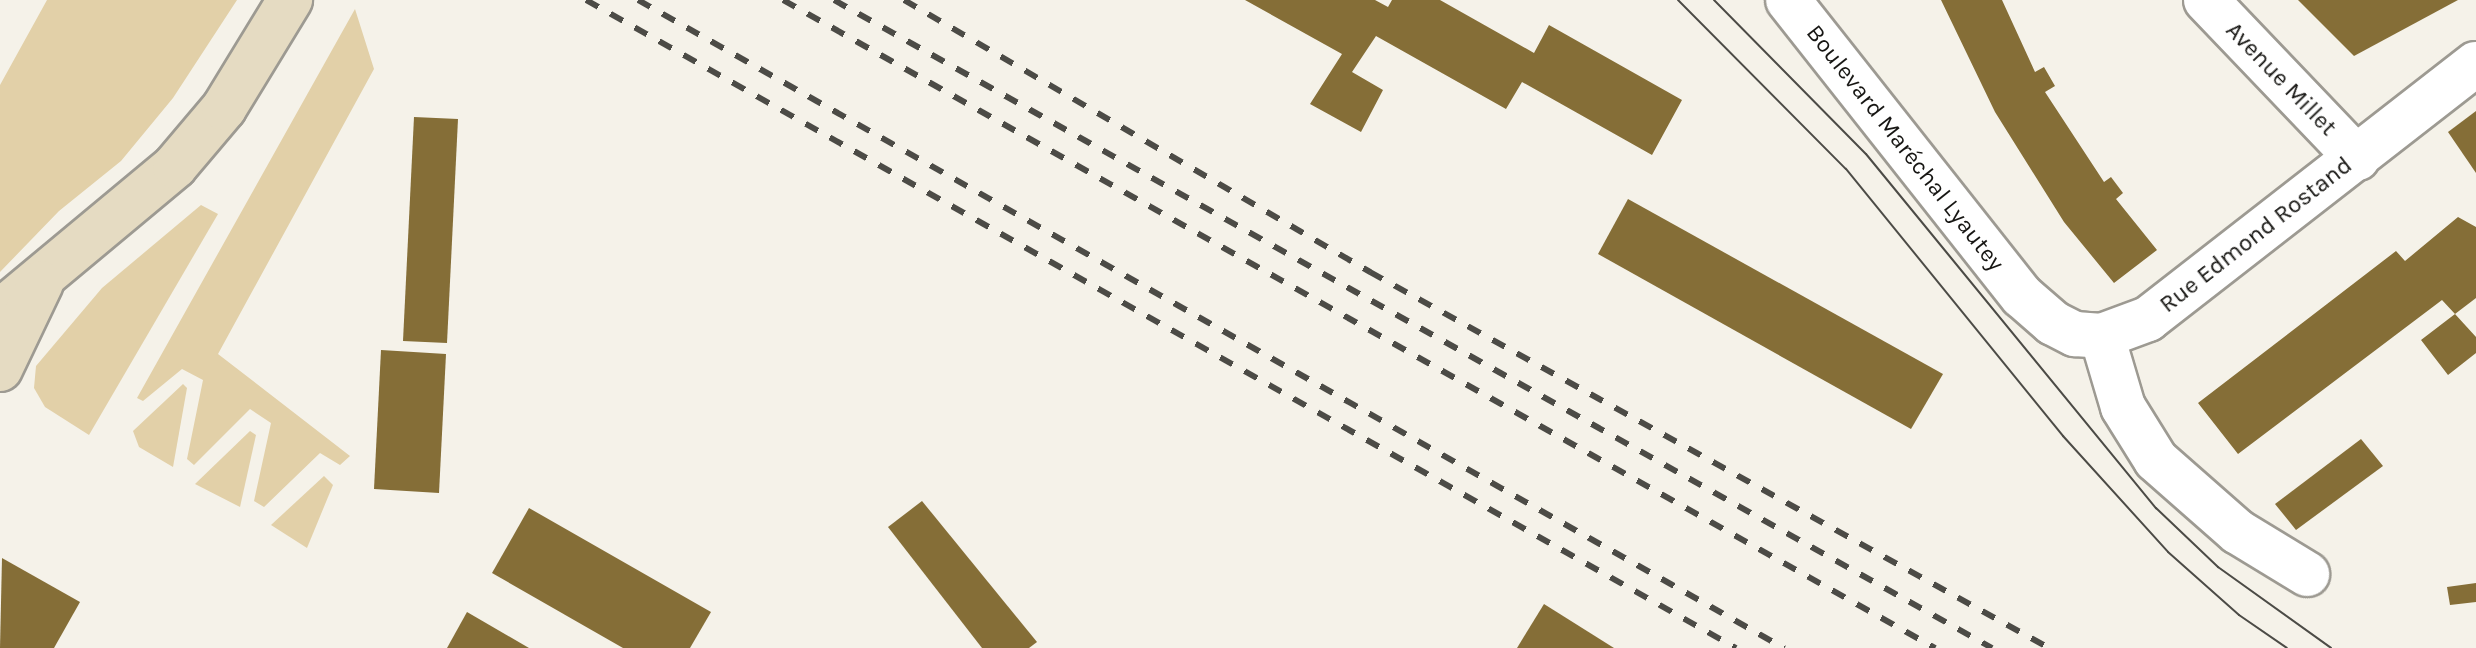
<!DOCTYPE html>
<html>
<head>
<meta charset="utf-8">
<style>
  body { margin:0 }
  #map { position:relative; width:2476px; height:648px; overflow:hidden; background:#f5f2e9; font-family:Karla,sans-serif }
  div>[style] { position:absolute }
  .green>* { inset:0; background:#e2d0a8 }
  .building>* { inset:0; background:#856e37 }
  .roads { filter:drop-shadow(2px 0 #9d9a92) drop-shadow(-2px 0 #9d9a92) drop-shadow(0 2px #9d9a92) drop-shadow(0 -2px #9d9a92) }
  .street>* { height:44px; margin:-22px; padding:0 22px; transform-origin:22px; border-radius:22px; background:#fff }
  .secondary>* { height:44px; margin:-22px; padding:0 22px; transform-origin:22px; border-radius:22px; background:#e5dbc2 }
  .tram>* { height:2px; margin:-1px; padding:0 1px; transform-origin:1px; border-radius:1px; background:#4c4b46 }
  .rail>* { height:6px; margin-top:-3px; transform-origin:0; background:repeating-linear-gradient(90deg,#4c4b46 0 14px,transparent 0 28px) }
  span { translate:-50% -50%; white-space:nowrap; text-align:center; line-height:1.15; -webkit-text-stroke:7px #fff; paint-order:stroke }
  .street-label { font-size:24px; color:#171613 }
</style>
</head>
<body>
<div id="map">
  <div class="green">
    <div style="clip-path:polygon(47px 0,237px 0,173px 98px,121px 161px,59px 211px,0 272px,0 85px)"></div>
    <div style="clip-path:polygon(355px 9px,374px 69px,218px 354px,350px 456px,340px 465px,320px 453px,264px 507px,254px 501px,271px 423px,250px 409px,194px 465px,187px 459px,203px 380px,182px 369px,143px 401px,137px 398px)"></div>
    <div style="clip-path:polygon(201px 205px,218px 214px,89px 435px,45px 407px,34px 388px,36px 366px,102px 288px)"></div>
    <div style="clip-path:polygon(183px 384px,187px 388px,173px 467px,139px 447px,133px 431px)"></div>
    <div style="clip-path:polygon(250px 431px,256px 435px,240px 507px,195px 484px)"></div>
    <div style="clip-path:polygon(324px 476px,333px 485px,307px 548px,271px 525px)"></div>
  </div>
  <div class="building">
    <div style="clip-path:polygon(1245px 0,1375px 0,1388px 7px,1392px 0,1440px 0,1534px 53px,1549px 25px,1682px 100px,1652px 155px,1522px 82px,1506px 109px,1376px 36px,1352px 72px,1383px 90px,1361px 132px,1310px 104px,1342px 54px)"></div>
    <div style="clip-path:polygon(1941px 0,2002px 0,2035px 72px,2044px 67px,2055px 86px,2045px 92px,2104px 182px,2111px 177px,2123px 193px,2116px 199px,2157px 250px,2114px 283px,2064px 222px,1995px 112px)"></div>
    <div style="clip-path:polygon(2298px 0,2458px 0,2354px 56px)"></div>
    <div style="clip-path:polygon(2476px 111px,2476px 173px,2448px 132px)"></div>
    <div style="clip-path:polygon(414px 117px,458px 119px,447px 343px,403px 341px)"></div>
    <div style="clip-path:polygon(1628px 199px,1943px 374px,1911px 429px,1598px 254px)"></div>
    <div style="clip-path:polygon(2458px 217px,2476px 227px,2476px 298px,2455px 314px,2476px 337px,2476px 353px,2448px 375px,2421px 340px,2455px 314px,2442px 300px,2238px 454px,2198px 403px,2396px 251px,2405px 261px)"></div>
    <div style="clip-path:polygon(381px 350px,446px 354px,439px 493px,374px 489px)"></div>
    <div style="clip-path:polygon(2361px 439px,2383px 466px,2296px 530px,2275px 504px)"></div>
    <div style="clip-path:polygon(922px 501px,1037px 642px,1029px 648px,982px 648px,888px 527px)"></div>
    <div style="clip-path:polygon(529px 508px,711px 612px,690px 648px,623px 648px,492px 573px)"></div>
    <div style="clip-path:polygon(2px 558px,80px 602px,54px 648px,0 648px)"></div>
    <div style="clip-path:polygon(2476px 583px,2476px 602px,2450px 605px,2447px 587px)"></div>
    <div style="clip-path:polygon(1544px 604px,1614px 648px,1517px 648px)"></div>
    <div style="clip-path:polygon(467px 612px,529px 648px,447px 648px)"></div>
  </div>
  <div class="roads">
    <div class="street">
      <div style="left:1788px;top:0;width:377px;rotate:51.7deg"></div>
      <div style="left:2022px;top:296px;width:41px;rotate:41.1deg"></div>
      <div style="left:2053px;top:323px;width:25px;rotate:27deg"></div>
      <div style="left:2075px;top:334px;width:27px;rotate:4deg"></div>
      <div style="left:2102px;top:336px;width:49px;rotate:-20.3deg"></div>
      <div style="left:2148px;top:319px;width:415px;rotate:-37.9deg"></div>
      <div style="left:2206px;top:0;width:219px;rotate:46.3deg"></div>
      <div style="left:2102px;top:336px;width:74px;rotate:73.5deg"></div>
      <div style="left:2123px;top:407px;width:62px;rotate:58.1deg"></div>
      <div style="left:2156px;top:460px;width:109px;rotate:41.3deg"></div>
      <div style="left:2238px;top:532px;width:81px;rotate:31.3deg"></div>
    </div>
    <div class="secondary">
      <div style="left:0;top:312px;width:228px;rotate:-39.8deg"></div>
      <div style="left:175px;top:166px;width:76px;rotate:-49.8deg"></div>
      <div style="left:224px;top:108px;width:127px;rotate:-58.6deg"></div>
      <div style="left:0;top:369px;width:95px;rotate:-64.5deg"></div>
    </div>
  </div>
  <div class="tram">
    <div style="left:1678px;top:0;width:238px;rotate:45.2deg"></div>
    <div style="left:1846px;top:169px;width:344px;rotate:50.9deg"></div>
    <div style="left:2063px;top:436px;width:156px;rotate:47.8deg"></div>
    <div style="left:2168px;top:552px;width:95px;rotate:41.6deg"></div>
    <div style="left:2239px;top:615px;width:58px;rotate:34.5deg"></div>
    <div style="left:1714px;top:0;width:216px;rotate:45.4deg"></div>
    <div style="left:1866px;top:154px;width:458px;rotate:50.7deg"></div>
    <div style="left:2156px;top:508px;width:86px;rotate:43.6deg"></div>
    <div style="left:2218px;top:567px;width:139px;rotate:35.6deg"></div>
  </div>
  <div class="rail">
    <div style="left:586px;top:0;width:1320px;rotate:29.4deg"></div>
    <div style="left:638px;top:0;width:1317px;rotate:29.49deg"></div>
    <div style="left:783px;top:0;width:1322px;rotate:29.36deg"></div>
    <div style="left:834px;top:0;width:1327px;rotate:29.23deg"></div>
    <div style="left:904px;top:0;width:540px;rotate:30.27deg"></div>
    <div style="left:1370px;top:272px;width:776px;rotate:28.98deg"></div>
  </div>
  <div class="street-label">
    <span style="left:2281px;top:79px;rotate:46deg">Avenue Millet</span>
    <span style="left:1905px;top:148px;rotate:52deg">Boulevard Maréchal Lyautey</span>
    <span style="left:2256px;top:235px;rotate:-38deg">Rue Edmond Rostand</span>
  </div>
</div>
</body>
</html>
